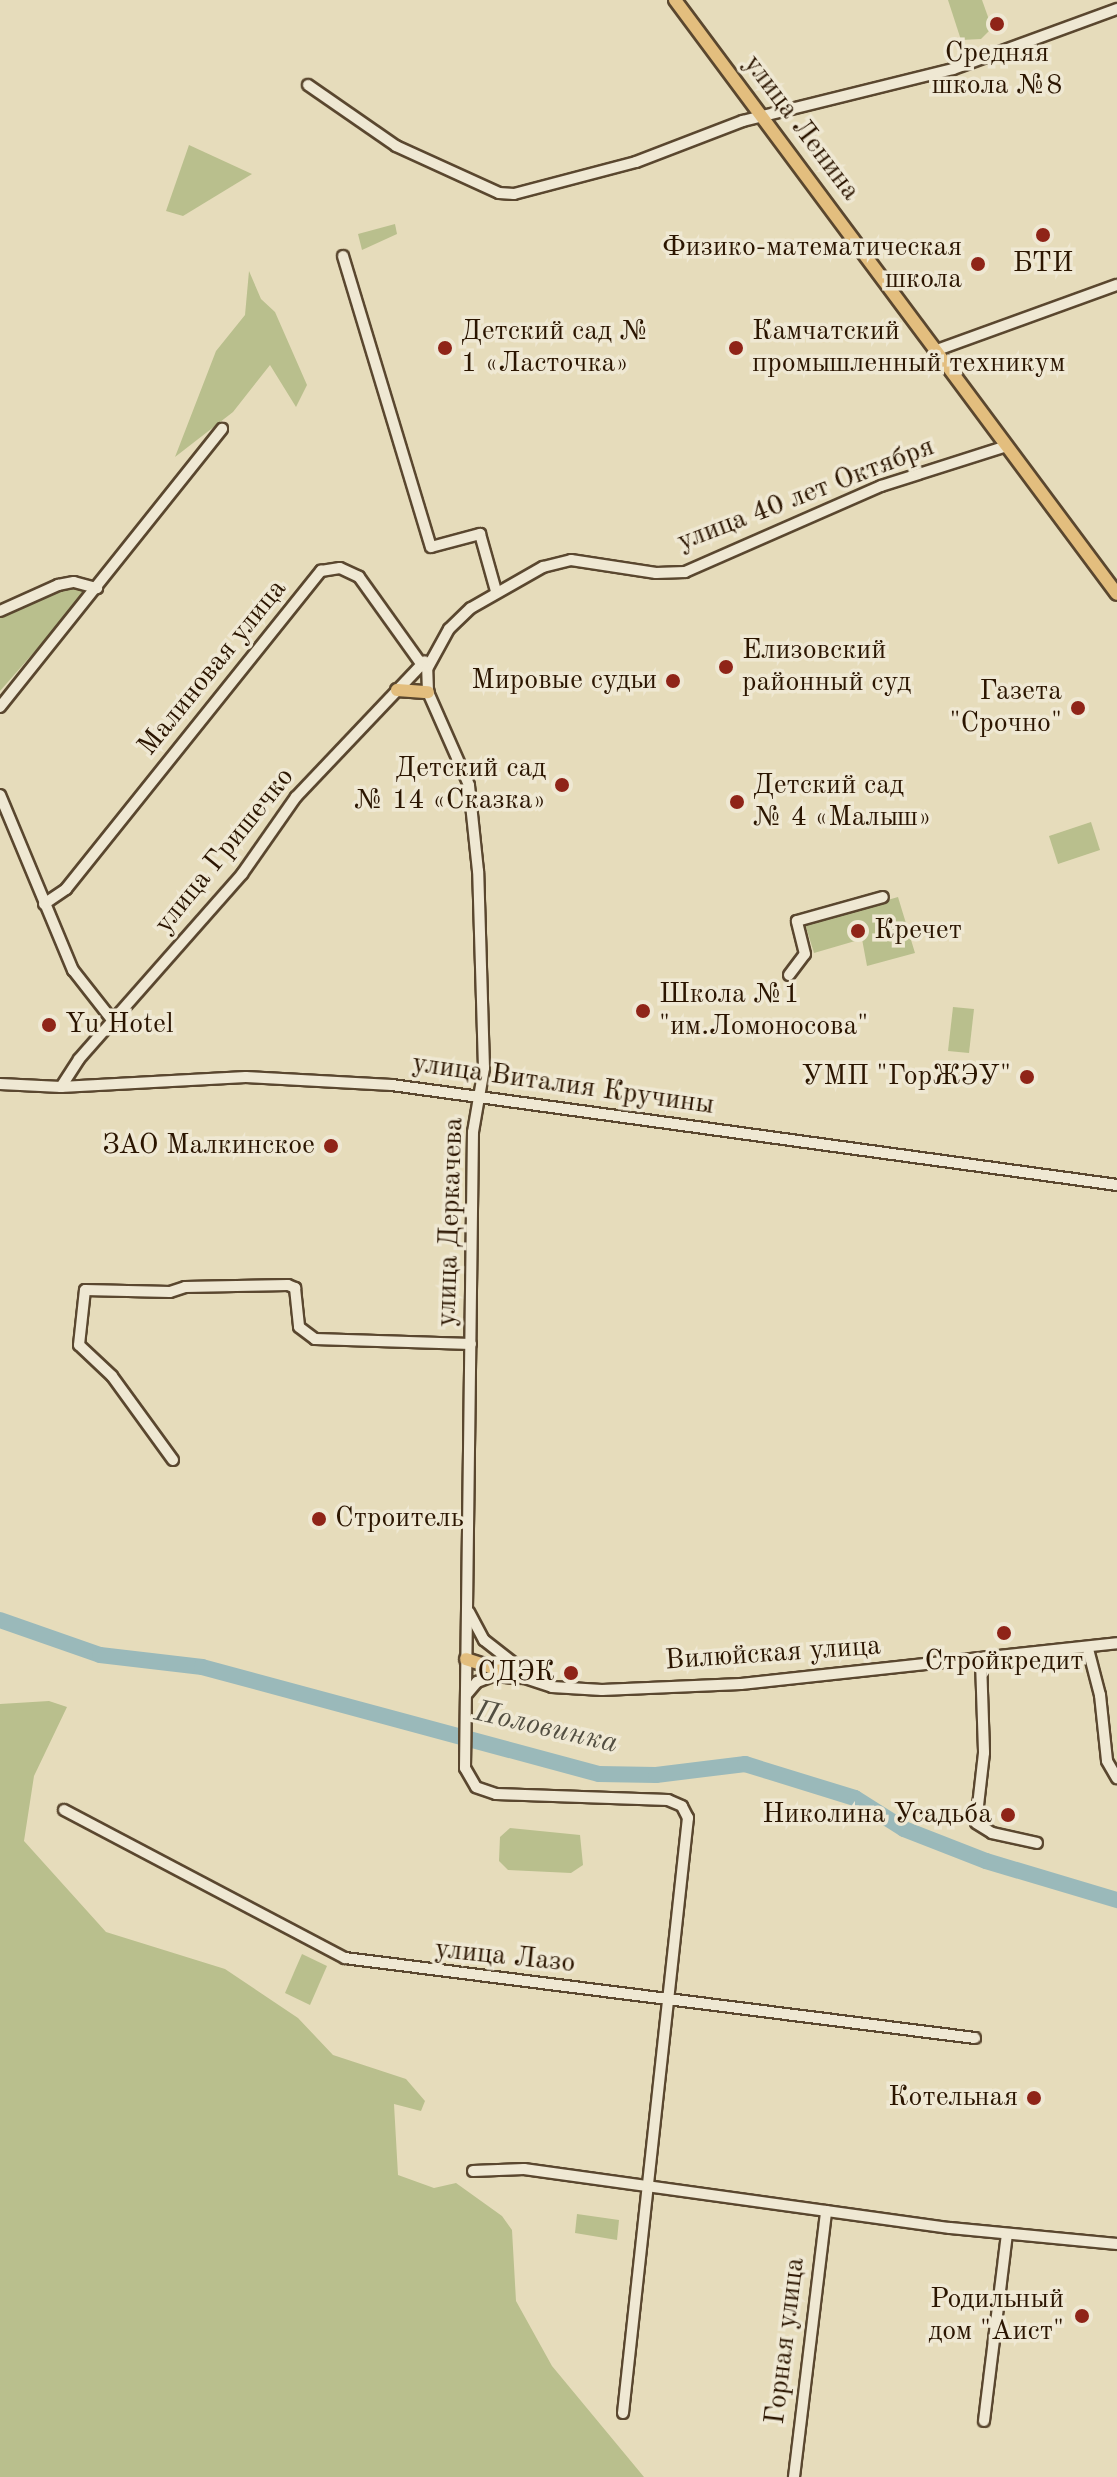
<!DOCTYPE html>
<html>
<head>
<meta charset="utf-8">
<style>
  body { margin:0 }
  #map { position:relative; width:1117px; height:2477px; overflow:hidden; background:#e6dcbb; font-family:"Old Standard TT",serif }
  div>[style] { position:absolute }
  .green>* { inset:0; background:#b9bf8d }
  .river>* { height:16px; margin:-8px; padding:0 8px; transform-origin:8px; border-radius:8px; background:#9ab9ba }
  .roads { filter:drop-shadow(2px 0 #5a472f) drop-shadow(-2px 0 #5a472f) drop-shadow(0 2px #5a472f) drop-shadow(0 -2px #5a472f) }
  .minor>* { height:10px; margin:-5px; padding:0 5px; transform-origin:5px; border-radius:5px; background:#efe8d3 }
  .major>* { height:12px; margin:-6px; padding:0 6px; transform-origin:6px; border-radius:6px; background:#e3be7e }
  .dots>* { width:22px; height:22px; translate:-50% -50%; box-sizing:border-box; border:4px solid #efe8d3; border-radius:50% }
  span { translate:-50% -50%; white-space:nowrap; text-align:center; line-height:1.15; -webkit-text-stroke:7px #efe8d3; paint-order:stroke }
  .poi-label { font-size:28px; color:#2b1500 }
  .right { translate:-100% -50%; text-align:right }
  .left { translate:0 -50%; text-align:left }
  .street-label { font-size:28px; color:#2b1500 }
  .water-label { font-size:30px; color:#524e41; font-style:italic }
</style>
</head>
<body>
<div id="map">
  <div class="green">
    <div style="clip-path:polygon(948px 0,982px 0,992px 28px,981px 39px,961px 40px)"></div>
    <div style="clip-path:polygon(189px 145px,252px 174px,183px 216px,166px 211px)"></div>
    <div style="clip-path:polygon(395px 224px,397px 234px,362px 250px,358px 234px)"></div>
    <div style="clip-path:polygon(249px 271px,261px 299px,275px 312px,307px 385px,296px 407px,270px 365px,233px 412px,175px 457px,216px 351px,245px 315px)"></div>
    <div style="clip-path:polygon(75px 586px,86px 593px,0 691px,0 616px)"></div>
    <div style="clip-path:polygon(1091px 822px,1100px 850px,1058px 864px,1049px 836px)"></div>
    <div style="clip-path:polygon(898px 897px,915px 953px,867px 966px,862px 939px,814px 953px,805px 924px)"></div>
    <div style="clip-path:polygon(953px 1007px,974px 1009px,969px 1053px,948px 1051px)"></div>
    <div style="clip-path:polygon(49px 1701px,67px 1707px,34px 1776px,24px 1841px,106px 1932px,225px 1969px,298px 2018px,333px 2055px,406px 2079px,425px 2101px,421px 2111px,394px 2104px,398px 2175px,434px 2188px,456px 2183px,502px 2216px,512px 2230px,516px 2301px,552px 2366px,644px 2477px,0 2477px,0 1704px)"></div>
    <div style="clip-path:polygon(510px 1828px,580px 1835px,583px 1865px,571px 1873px,508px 1870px,499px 1861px,500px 1837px)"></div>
    <div style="clip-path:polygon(302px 1954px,327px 1966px,310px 2005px,285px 1993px)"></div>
    <div style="clip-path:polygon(577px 2214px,619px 2220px,617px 2240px,575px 2233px)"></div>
  </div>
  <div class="river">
    <div style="left:0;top:1620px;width:106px;rotate:19.3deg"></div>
    <div style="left:100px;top:1655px;width:103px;rotate:6.7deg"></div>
    <div style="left:202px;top:1667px;width:411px;rotate:15.1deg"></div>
    <div style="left:599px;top:1774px;width:57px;rotate:1deg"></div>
    <div style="left:656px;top:1775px;width:90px;rotate:-7deg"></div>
    <div style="left:745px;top:1764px;width:115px;rotate:17.2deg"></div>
    <div style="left:855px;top:1798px;width:58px;rotate:32.3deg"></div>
    <div style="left:904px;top:1829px;width:88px;rotate:21.3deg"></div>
    <div style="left:986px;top:1861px;width:137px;rotate:16.6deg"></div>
  </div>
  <div class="roads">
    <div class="minor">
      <div style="left:308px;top:85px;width:107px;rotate:34.7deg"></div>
      <div style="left:396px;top:146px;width:113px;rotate:24.5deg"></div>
      <div style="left:499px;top:193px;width:15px;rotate:4deg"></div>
      <div style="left:514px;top:194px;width:126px;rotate:-14.7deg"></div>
      <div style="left:636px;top:162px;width:115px;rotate:-21deg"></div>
      <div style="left:743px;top:121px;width:216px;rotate:-13.9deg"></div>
      <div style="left:953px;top:69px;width:175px;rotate:-20.1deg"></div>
      <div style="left:343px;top:256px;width:304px;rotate:73.2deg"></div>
      <div style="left:431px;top:547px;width:51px;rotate:-14.9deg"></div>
      <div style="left:480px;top:534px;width:59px;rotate:74.3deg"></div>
      <div style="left:937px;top:350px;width:191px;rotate:-19.9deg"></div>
      <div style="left:0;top:611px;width:64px;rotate:-24.1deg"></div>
      <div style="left:58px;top:585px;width:16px;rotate:-11deg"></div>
      <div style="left:74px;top:582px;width:24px;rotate:15deg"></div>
      <div style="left:0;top:707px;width:356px;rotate:-51.4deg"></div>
      <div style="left:0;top:795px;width:190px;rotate:67.4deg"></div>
      <div style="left:73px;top:970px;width:65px;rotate:51.9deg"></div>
      <div style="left:44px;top:904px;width:27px;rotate:-34deg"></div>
      <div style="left:66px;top:889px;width:408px;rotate:-51.3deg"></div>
      <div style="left:321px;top:571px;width:19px;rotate:-9deg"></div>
      <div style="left:340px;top:568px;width:21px;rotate:25deg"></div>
      <div style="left:359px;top:577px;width:108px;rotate:54.4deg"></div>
      <div style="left:789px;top:975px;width:26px;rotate:-53deg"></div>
      <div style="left:805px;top:954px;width:34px;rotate:-104deg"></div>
      <div style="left:797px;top:921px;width:89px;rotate:-15.6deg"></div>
      <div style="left:0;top:1084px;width:61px;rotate:2.8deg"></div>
      <div style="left:61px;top:1087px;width:185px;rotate:-3.1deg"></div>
      <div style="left:246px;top:1077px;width:146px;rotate:3.1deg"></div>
      <div style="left:392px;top:1085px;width:732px;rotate:7.85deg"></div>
      <div style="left:61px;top:1087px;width:33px;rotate:-57deg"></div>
      <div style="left:79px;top:1059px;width:247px;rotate:-48.6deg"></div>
      <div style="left:242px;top:874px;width:94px;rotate:-55deg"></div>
      <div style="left:296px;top:797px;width:187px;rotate:-46.5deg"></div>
      <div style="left:173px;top:1460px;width:104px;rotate:-126deg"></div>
      <div style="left:112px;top:1376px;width:45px;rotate:-136.8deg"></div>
      <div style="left:79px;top:1345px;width:55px;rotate:-83.8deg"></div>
      <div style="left:85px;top:1290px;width:85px;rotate:1.3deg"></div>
      <div style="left:170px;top:1292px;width:16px;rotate:-18deg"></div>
      <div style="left:185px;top:1287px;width:103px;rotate:-1.1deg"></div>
      <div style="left:288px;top:1285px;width:8px;rotate:23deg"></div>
      <div style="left:295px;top:1288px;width:39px;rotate:84deg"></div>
      <div style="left:299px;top:1327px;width:20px;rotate:37deg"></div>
      <div style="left:315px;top:1339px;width:156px;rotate:1.8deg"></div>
      <div style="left:469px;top:1612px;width:32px;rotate:62deg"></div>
      <div style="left:484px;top:1640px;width:39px;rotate:38deg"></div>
      <div style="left:515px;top:1664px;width:15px;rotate:62deg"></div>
      <div style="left:522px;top:1677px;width:32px;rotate:18deg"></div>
      <div style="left:552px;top:1687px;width:50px;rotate:3.4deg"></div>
      <div style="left:602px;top:1690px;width:139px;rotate:-2.5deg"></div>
      <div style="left:741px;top:1684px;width:378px;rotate:-6.2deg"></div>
      <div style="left:1088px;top:1649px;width:48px;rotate:75.4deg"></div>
      <div style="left:1100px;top:1695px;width:66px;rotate:83.9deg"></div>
      <div style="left:1107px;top:1761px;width:20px;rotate:60deg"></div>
      <div style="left:981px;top:1661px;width:92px;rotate:88.1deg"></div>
      <div style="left:984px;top:1753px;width:70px;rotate:96.5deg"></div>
      <div style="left:976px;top:1823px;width:19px;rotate:32deg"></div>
      <div style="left:992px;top:1833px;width:46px;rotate:12.5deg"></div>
      <div style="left:466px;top:1695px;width:17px;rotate:-50deg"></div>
      <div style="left:477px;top:1682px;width:17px;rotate:-21deg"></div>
      <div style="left:493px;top:1676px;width:23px;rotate:5deg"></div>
      <div style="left:64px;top:1810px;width:318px;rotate:27.8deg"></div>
      <div style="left:345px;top:1958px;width:635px;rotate:7.24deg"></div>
      <div style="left:473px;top:2171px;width:51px;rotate:-2.2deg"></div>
      <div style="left:524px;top:2169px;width:430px;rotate:7.9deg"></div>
      <div style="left:950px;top:2228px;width:168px;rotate:5.5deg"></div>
      <div style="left:623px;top:2413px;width:599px;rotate:-83.77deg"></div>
      <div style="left:688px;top:1818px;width:13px;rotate:-117deg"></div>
      <div style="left:682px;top:1806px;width:15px;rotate:-157deg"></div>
      <div style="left:668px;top:1800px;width:172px;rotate:-178deg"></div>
      <div style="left:496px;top:1794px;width:21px;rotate:-161deg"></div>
      <div style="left:476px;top:1787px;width:22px;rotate:-120deg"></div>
      <div style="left:465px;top:1768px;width:636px;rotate:-89.28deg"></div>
      <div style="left:473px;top:1132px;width:65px;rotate:-80.2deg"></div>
      <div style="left:484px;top:1068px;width:197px;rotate:-91.7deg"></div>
      <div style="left:478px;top:871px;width:86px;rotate:-96deg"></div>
      <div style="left:469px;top:785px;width:102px;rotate:-113.8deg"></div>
      <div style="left:428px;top:692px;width:23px;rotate:-92deg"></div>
      <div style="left:427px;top:669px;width:46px;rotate:-61.2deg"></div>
      <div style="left:449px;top:629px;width:30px;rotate:-44deg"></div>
      <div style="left:471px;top:608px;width:83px;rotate:-29.7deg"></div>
      <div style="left:543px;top:567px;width:29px;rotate:-14deg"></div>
      <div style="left:571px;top:560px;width:86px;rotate:8.7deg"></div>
      <div style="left:656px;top:573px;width:29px;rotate:-2deg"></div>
      <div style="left:685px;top:572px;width:214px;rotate:-23.7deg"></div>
      <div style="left:881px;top:486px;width:132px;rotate:-17.6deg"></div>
      <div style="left:984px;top:2421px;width:188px;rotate:-83deg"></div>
      <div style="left:794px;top:2477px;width:268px;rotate:-83.1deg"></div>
    </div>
    <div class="major">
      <div style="left:675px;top:0;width:740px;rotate:53.35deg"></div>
      <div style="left:397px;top:690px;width:31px;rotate:4deg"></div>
      <div style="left:466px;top:1659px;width:59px;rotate:17.8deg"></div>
    </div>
  </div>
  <div class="dots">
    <div style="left:997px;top:24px;background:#8f2418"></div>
    <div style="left:1043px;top:235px;background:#8f2418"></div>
    <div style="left:978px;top:264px;background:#8f2418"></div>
    <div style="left:445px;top:348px;background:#8f2418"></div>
    <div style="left:736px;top:348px;background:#8f2418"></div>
    <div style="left:726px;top:667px;background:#8f2418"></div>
    <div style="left:673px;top:681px;background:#8f2418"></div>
    <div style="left:1078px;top:708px;background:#8f2418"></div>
    <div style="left:562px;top:785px;background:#8f2418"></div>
    <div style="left:737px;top:802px;background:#8f2418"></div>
    <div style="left:858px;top:931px;background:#8f2418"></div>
    <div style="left:643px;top:1011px;background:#8f2418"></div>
    <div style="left:49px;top:1025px;background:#8f2418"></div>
    <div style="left:1027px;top:1077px;background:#8f2418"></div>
    <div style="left:331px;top:1146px;background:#8f2418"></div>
    <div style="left:319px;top:1519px;background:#8f2418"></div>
    <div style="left:1004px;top:1633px;background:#8f2418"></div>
    <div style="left:571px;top:1673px;background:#8f2418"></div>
    <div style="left:1008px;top:1815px;background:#8f2418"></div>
    <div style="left:1034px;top:2098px;background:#8f2418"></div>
    <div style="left:1082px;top:2316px;background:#8f2418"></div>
  </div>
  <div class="poi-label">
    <span style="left:997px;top:70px">Средняя<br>школа №8</span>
    <span class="right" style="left:962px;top:264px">Физико-математическая<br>школа</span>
    <span style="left:1043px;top:264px">БТИ</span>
    <span class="left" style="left:461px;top:348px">Детский сад №<br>1 «Ласточка»</span>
    <span class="left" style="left:752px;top:348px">Камчатский<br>промышленный техникум</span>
    <span class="left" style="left:742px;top:667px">Елизовский<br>районный суд</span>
    <span class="right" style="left:657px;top:681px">Мировые судьи</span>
    <span class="right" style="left:1062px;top:708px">Газета<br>"Срочно"</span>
    <span class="right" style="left:546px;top:785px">Детский сад<br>№ 14 «Сказка»</span>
    <span class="left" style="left:753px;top:802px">Детский сад<br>№ 4 «Малыш»</span>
    <span class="left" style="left:874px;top:931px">Кречет</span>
    <span class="left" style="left:659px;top:1011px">Школа №1<br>"им.Ломоносова"</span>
    <span class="left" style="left:65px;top:1025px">Yu Hotel</span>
    <span class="right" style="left:1011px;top:1077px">УМП "ГорЖЭУ"</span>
    <span class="right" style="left:315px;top:1146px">ЗАО Малкинское</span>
    <span class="left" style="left:335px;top:1519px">Строитель</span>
    <span style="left:1004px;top:1662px">Стройкредит</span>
    <span class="right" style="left:555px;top:1673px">СДЭК</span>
    <span class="right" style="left:992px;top:1815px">Николина Усадьба</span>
    <span class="right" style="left:1018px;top:2098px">Котельная</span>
    <span class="right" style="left:1064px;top:2316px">Родильный<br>дом "Аист"</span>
  </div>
  <div class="street-label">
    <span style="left:801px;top:128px;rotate:53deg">улица Ленина</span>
    <span style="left:806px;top:495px;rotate:-21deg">улица 40 лет Октября</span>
    <span style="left:213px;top:668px;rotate:-51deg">Малиновая улица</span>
    <span style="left:225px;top:851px;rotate:-51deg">улица Гришечко</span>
    <span style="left:563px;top:1085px;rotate:8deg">улица Виталия Кручины</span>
    <span style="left:451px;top:1222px;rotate:-88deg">улица Деркачева</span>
    <span style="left:773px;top:1654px;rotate:-4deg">Вилюйская улица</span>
    <span style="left:505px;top:1957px;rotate:6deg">улица Лазо</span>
    <span style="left:786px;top:2341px;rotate:-83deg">Горная улица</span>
  </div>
  <div class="water-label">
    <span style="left:546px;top:1728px;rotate:13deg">Половинка</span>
  </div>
</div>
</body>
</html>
